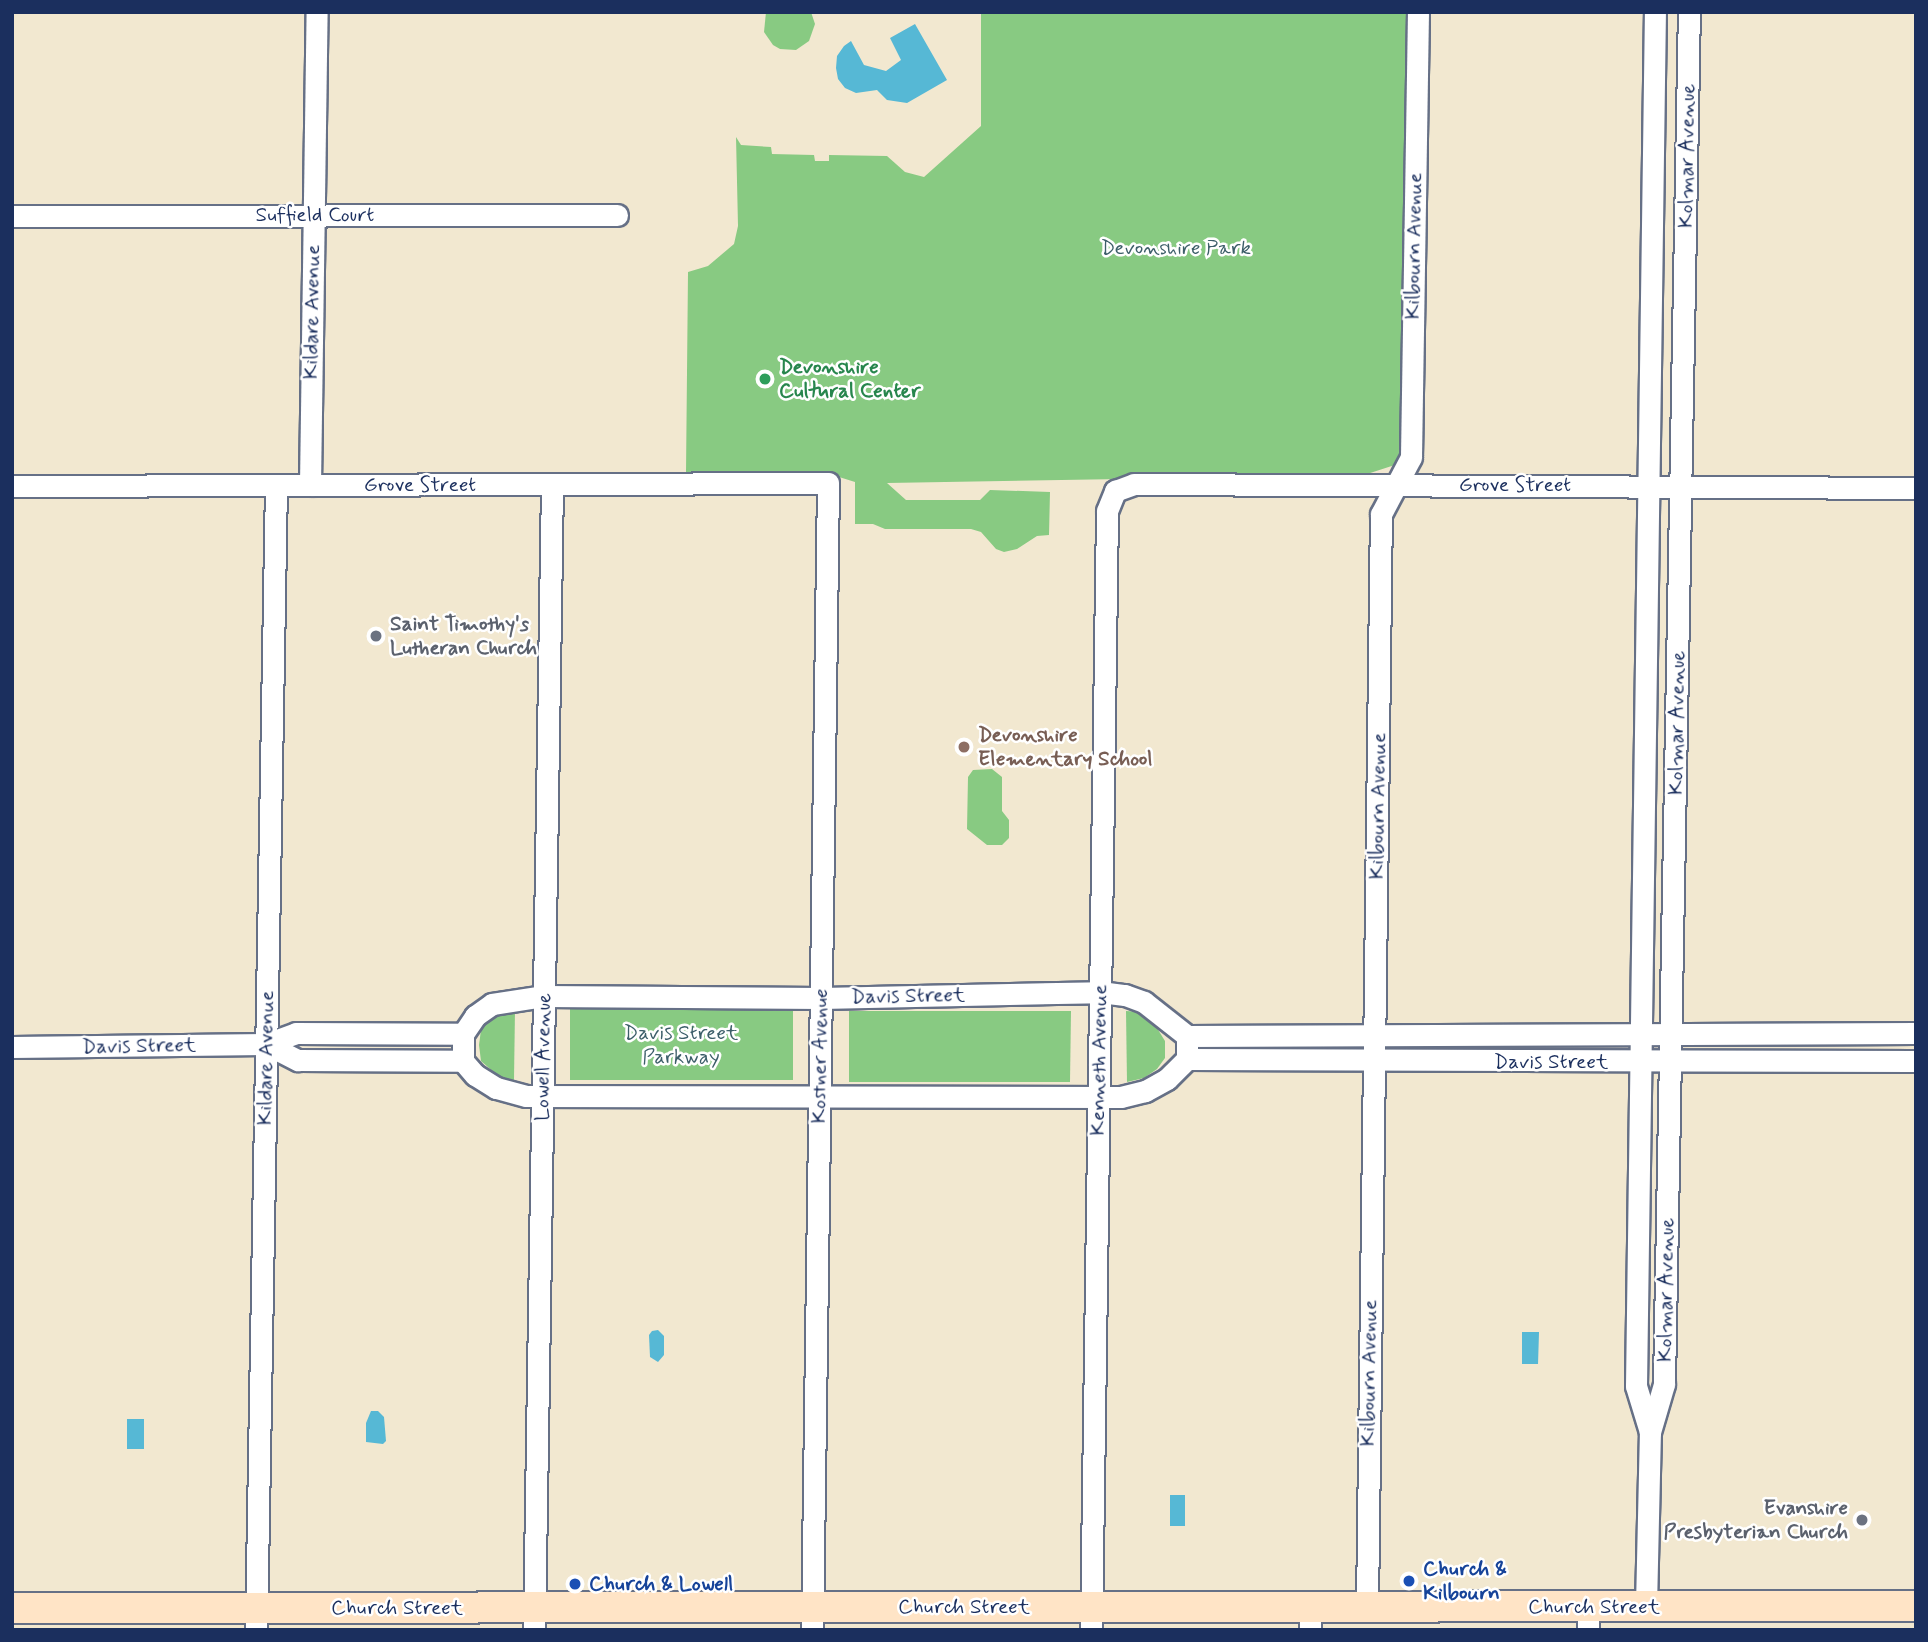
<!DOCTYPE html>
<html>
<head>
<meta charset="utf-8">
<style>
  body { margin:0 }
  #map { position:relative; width:1928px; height:1642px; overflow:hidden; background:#f2e8d0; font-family:Mynerve,sans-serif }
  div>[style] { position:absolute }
  .green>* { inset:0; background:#88ca82 }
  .water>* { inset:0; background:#56b8d5 }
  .roads { filter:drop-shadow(2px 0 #667086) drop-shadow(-2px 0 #667086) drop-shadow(0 2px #667086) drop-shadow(0 -2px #667086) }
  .street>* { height:21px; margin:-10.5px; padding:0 10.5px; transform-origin:10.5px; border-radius:10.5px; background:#fff }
  .secondary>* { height:30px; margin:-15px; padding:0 15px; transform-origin:15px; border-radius:15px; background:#ffe4c6 }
  .dots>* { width:19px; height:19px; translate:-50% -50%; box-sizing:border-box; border:4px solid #fff; border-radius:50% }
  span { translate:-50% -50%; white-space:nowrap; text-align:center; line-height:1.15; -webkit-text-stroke:5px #fff; paint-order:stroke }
  .street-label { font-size:21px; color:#1b2f5e }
  .park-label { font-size:21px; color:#3c5e69 }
  .leisure-label { font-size:21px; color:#27864d; font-weight:700 }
  .left { translate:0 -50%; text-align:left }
  .worship-label { font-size:21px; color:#5b616d; font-weight:700 }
  .right { translate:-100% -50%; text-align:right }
  .education-label { font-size:21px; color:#785e54; font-weight:700 }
  .transit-label { font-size:21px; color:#164399; font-weight:700 }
  .frame { position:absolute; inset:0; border:14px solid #1b2f5e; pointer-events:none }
</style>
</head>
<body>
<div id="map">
  <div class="green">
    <div style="clip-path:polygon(766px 12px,811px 12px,815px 24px,809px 41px,796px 50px,780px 49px,773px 45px,764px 32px)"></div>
    <div style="clip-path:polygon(981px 12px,1410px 12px,1404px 462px,1364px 475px,887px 483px,906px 500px,980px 500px,990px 490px,1050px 492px,1049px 535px,1037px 536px,1017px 549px,1004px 552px,996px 549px,981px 532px,971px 529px,885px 529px,873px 524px,855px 524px,855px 482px,820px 471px,686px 472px,688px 272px,708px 266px,734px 244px,738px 226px,736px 137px,741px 145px,771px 147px,772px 154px,814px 155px,815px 161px,829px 161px,829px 155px,887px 156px,905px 172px,924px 177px,981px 126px)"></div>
    <div style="clip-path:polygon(992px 769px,1002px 777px,1002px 811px,1009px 820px,1009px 838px,1002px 845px,987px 845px,967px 829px,968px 777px,973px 770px)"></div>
    <div style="clip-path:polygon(570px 1009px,793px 1010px,793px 1080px,570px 1080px)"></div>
    <div style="clip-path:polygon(515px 1010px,514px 1080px,498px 1076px,481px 1061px,479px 1045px,481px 1030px,488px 1020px,502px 1011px)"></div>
    <div style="clip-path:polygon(849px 1011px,1071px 1011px,1070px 1082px,849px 1082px)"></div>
    <div style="clip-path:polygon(1126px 1011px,1141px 1012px,1152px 1020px,1165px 1041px,1165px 1058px,1157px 1069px,1144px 1078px,1127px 1082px)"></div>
  </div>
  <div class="water">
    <div style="clip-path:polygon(915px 24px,947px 80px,907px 103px,887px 100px,877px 90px,856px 93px,845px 88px,838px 79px,836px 68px,837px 56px,844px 46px,851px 41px,864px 65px,886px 71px,901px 60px,890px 38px)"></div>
    <div style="clip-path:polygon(658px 1330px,664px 1336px,664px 1355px,658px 1362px,650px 1357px,649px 1335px,652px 1331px)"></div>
    <div style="clip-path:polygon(1522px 1332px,1539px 1332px,1538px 1364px,1522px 1364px)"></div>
    <div style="clip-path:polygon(371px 1411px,378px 1411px,384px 1417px,386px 1441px,383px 1444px,366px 1442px,366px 1423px)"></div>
    <div style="clip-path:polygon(127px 1419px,144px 1419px,144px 1449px,127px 1449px)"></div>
    <div style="clip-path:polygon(1170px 1495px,1185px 1495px,1185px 1526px,1170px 1526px)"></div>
  </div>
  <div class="roads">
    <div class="street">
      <div style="left:12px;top:216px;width:605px;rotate:-0.09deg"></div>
      <div style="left:310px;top:485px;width:473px;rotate:-89.2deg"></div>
      <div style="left:12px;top:486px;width:816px;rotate:-0.21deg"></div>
      <div style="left:828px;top:483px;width:1147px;rotate:90.8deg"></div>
      <div style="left:1187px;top:1036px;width:23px;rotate:90deg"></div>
      <div style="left:1187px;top:1059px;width:28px;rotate:135deg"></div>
      <div style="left:1167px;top:1079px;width:25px;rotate:151deg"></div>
      <div style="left:1145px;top:1091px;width:25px;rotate:166deg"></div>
      <div style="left:1121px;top:1097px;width:595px;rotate:-179.9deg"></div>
      <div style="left:526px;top:1096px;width:31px;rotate:-165deg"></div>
      <div style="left:496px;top:1088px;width:25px;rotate:-148deg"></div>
      <div style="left:475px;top:1075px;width:18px;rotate:-131deg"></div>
      <div style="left:463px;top:1061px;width:27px;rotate:-90deg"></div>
      <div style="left:463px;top:1034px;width:22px;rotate:-56deg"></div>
      <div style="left:475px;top:1016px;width:21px;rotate:-35deg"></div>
      <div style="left:492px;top:1004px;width:53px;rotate:-8.7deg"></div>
      <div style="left:544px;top:996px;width:277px;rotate:0.4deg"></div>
      <div style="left:821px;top:998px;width:279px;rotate:-1.2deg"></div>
      <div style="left:1100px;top:992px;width:25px;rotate:7deg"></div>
      <div style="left:1125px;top:995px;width:20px;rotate:20deg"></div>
      <div style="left:1144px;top:1002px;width:55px;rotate:38.3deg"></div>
      <div style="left:1187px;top:1036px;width:729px;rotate:-0.24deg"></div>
      <div style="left:266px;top:1044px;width:36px;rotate:27deg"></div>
      <div style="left:298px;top:1060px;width:165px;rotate:0.3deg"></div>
      <div style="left:12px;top:1047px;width:254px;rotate:-0.7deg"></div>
      <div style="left:266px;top:1044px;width:32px;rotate:-20deg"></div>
      <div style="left:296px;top:1033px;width:167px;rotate:0.3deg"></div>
      <div style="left:1187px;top:1059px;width:729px;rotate:0.16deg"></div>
      <div style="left:1650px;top:1432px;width:48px;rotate:-106.9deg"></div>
      <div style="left:1636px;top:1386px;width:1374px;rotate:-89.21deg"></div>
      <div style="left:1646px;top:1606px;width:174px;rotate:-88.7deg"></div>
      <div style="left:1650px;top:1432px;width:50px;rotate:-73.7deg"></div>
      <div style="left:1664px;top:1384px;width:1372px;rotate:-88.96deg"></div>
      <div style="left:1367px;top:1607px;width:1093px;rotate:-89.27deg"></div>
      <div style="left:1381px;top:514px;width:64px;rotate:-62.2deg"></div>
      <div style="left:1411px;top:457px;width:445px;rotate:-89.1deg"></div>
      <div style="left:256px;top:1630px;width:1145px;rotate:-89deg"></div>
      <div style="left:534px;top:1630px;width:1146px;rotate:-89.1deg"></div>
      <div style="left:1091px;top:1630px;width:1119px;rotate:-89.18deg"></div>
      <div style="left:1107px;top:511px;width:22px;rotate:-68deg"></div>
      <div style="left:1115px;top:491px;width:20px;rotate:-20deg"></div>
      <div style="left:1134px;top:484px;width:782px;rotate:0.29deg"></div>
      <div style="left:1310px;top:1630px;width:23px;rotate:-90deg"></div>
      <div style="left:1588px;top:1630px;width:23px;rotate:-90deg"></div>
    </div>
    <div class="secondary">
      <div style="left:12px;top:1608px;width:1904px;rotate:-0.06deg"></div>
    </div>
  </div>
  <div class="dots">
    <div style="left:765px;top:379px;background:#2e9e5b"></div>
    <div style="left:376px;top:636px;background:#6b7280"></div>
    <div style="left:964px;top:747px;background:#8d6e63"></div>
    <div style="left:1862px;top:1520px;background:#6b7280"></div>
    <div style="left:1409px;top:1581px;background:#1a4fb4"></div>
    <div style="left:575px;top:1584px;background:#1a4fb4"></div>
  </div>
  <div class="street-label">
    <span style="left:1687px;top:156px;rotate:-89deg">Kolmar Avenue</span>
    <span style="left:315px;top:215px">Suffield Court</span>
    <span style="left:1414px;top:246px;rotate:-89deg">Kilbourn Avenue</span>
    <span style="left:312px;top:312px;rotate:-89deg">Kildare Avenue</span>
    <span style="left:420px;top:485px">Grove Street</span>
    <span style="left:1515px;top:485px">Grove Street</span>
    <span style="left:1677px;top:723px;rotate:-89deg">Kolmar Avenue</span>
    <span style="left:1378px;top:806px;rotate:-89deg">Kilbourn Avenue</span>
    <span style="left:908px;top:996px;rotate:-1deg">Davis Street</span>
    <span style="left:139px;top:1046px;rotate:-1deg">Davis Street</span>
    <span style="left:820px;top:1056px;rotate:-89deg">Kostner Avenue</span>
    <span style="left:543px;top:1057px;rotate:-89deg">Lowell Avenue</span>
    <span style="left:266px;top:1058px;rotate:-89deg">Kildare Avenue</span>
    <span style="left:1099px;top:1060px;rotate:-89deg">Kenneth Avenue</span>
    <span style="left:1551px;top:1062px">Davis Street</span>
    <span style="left:1666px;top:1290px;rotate:-89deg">Kolmar Avenue</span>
    <span style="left:1369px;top:1373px;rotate:-89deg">Kilbourn Avenue</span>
    <span style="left:964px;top:1607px">Church Street</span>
    <span style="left:1594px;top:1607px">Church Street</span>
    <span style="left:397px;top:1608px">Church Street</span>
  </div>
  <div class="park-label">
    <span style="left:1176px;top:248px">Devonshire Park</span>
    <span style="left:681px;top:1045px">Davis Street<br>Parkway</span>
  </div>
  <div class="leisure-label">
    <span class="left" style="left:779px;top:379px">Devonshire<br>Cultural Center</span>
  </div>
  <div class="worship-label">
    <span class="left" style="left:390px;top:636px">Saint Timothy's<br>Lutheran Church</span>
    <span class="right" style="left:1848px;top:1520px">Evanshire<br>Presbyterian Church</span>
  </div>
  <div class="education-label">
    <span class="left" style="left:978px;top:747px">Devonshire<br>Elementary School</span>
  </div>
  <div class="transit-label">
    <span class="left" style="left:1423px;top:1581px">Church &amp;<br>Kilbourn</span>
    <span class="left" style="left:589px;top:1584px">Church &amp; Lowell</span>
  </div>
  <div class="frame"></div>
</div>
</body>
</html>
